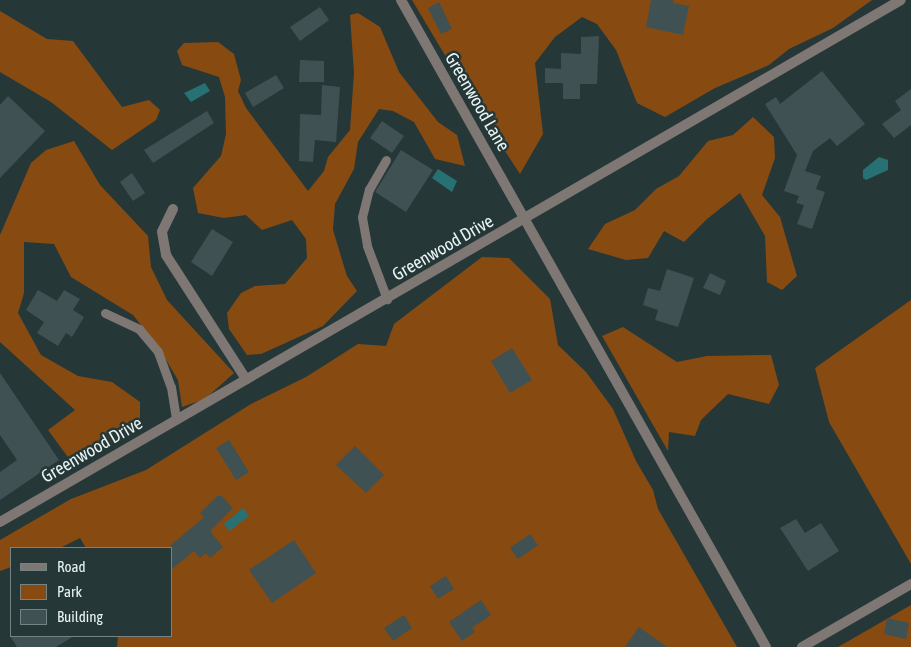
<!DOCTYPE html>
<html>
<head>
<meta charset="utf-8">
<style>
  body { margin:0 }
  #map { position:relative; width:911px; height:647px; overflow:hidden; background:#263738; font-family:"Asap Condensed",sans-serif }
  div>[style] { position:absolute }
  .green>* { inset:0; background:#874b12 }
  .water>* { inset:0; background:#277073 }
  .building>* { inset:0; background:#3f5152 }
  .service>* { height:9px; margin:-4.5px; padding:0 4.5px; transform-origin:4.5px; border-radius:4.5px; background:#7e7773 }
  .minor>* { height:10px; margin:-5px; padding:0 5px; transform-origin:5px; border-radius:5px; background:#7e7773 }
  span { translate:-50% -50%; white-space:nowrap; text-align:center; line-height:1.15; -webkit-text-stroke:5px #263738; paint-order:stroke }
  .street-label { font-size:18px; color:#e9f4f4 }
  .legend { position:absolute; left:10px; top:547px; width:162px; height:90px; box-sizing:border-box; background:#263738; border:1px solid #748383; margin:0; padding:6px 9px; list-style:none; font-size:15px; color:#e9f4f4 }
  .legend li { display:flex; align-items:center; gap:10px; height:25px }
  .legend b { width:25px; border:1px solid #748383 }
</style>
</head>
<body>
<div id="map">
  <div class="green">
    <div style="clip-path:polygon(412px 0,872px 0,833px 28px,789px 49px,769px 65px,715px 88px,665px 117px,637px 103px,616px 50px,597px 24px,582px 17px,555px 37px,535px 63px,543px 134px,520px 174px,499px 142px,476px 91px,452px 67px)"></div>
    <div style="clip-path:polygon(0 11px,47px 39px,73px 41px,122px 107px,149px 100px,160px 110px,156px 120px,112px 150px,51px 102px,0 72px)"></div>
    <div style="clip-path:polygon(358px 13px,380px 27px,399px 72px,438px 122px,457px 135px,465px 166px,435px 159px,414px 122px,393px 111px,379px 109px,358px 142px,354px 169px,335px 204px,333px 230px,347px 276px,357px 291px,323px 326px,261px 354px,247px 355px,229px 329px,227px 313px,241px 293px,255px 286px,285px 284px,307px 258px,306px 239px,292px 220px,262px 230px,246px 215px,224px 218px,198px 213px,193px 188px,221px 156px,226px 134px,225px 97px,219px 77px,182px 65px,177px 51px,184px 43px,218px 42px,234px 54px,241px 80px,238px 91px,246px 108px,308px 191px,324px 171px,328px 157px,350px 130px,354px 73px,350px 15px)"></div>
    <div style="clip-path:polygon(753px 117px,774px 137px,775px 158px,762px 195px,780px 217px,797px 276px,782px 290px,767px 282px,765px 236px,740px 193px,707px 219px,684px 242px,664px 231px,648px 258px,626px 260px,588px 249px,605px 224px,635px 210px,656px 189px,679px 176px,708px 141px,733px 135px)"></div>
    <div style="clip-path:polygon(74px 141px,100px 185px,148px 236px,151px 267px,167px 300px,234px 373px,205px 399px,182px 407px,178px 380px,159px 348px,133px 315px,71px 277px,54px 244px,24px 242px,24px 293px,18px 313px,41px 355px,78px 376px,112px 382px,140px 402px,140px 429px,73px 464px,48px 430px,75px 410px,0 342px,0 235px,31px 163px,46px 150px)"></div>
    <div style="clip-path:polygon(482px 257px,509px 258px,550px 299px,558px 345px,586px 372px,613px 409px,636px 461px,653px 490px,658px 509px,737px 647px,117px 647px,118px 636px,171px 636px,171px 548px,86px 548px,80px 538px,60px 548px,11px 548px,11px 567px,0 571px,0 540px,71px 499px,146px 470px,251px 404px,306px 377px,358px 344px,386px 346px,394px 324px)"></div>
    <div style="clip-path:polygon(911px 300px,911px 564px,829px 422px,815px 368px)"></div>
    <div style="clip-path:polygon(623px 327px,677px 362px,707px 356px,771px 355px,779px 385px,769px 404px,728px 394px,701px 420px,695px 436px,669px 432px,668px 451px,602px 336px)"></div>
    <div style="clip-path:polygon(911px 605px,911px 647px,838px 647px)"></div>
  </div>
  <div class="water">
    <div style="clip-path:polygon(205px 83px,210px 91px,191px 102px,184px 93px)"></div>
    <div style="clip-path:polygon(879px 157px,888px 160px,888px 170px,866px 180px,863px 178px,863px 170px)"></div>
    <div style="clip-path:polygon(438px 169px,457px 181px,452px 192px,432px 178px)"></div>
    <div style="clip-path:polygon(243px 508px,249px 516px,229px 531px,224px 524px)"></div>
  </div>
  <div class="building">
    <div style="clip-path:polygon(651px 0,674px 0,673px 3px,689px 6px,683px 35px,646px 27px)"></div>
    <div style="clip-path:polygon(439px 2px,452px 29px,441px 34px,428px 8px)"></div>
    <div style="clip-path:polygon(320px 7px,329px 20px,300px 41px,290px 27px)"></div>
    <div style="clip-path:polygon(599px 36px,597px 84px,580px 84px,580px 99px,563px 99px,563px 83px,545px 83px,545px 68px,561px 69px,561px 53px,581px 54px,581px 37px)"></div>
    <div style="clip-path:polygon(300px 60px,324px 61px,324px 82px,299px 82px)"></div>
    <div style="clip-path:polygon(822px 71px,865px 124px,837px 146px,830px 138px,813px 151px,805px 171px,821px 176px,816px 189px,825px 192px,812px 229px,797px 224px,804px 205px,796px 203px,799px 196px,784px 191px,797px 155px,765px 104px,776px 97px,780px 104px)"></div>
    <div style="clip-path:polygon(276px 75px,284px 88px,253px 107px,245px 93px)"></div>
    <div style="clip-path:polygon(322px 85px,340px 87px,336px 142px,315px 140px,313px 162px,299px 161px,300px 114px,321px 115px)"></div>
    <div style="clip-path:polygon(911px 89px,911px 125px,894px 138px,882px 124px,901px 110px,895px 101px)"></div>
    <div style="clip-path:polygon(8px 96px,45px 131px,0 178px,0 105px)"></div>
    <div style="clip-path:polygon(207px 111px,214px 123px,153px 163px,144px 150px)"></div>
    <div style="clip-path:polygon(382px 121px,404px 136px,392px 153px,370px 138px)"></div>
    <div style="clip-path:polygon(401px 150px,433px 170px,406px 212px,375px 192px)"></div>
    <div style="clip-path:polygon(132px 173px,145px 193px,133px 201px,120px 182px)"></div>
    <div style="clip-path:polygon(212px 229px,233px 242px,212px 276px,191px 262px)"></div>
    <div style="clip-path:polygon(667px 269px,694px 278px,678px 327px,655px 320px,658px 310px,643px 305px,648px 288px,660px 291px)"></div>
    <div style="clip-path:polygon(710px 273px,726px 281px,720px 295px,703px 288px)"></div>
    <div style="clip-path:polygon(38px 290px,57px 301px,64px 290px,80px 299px,73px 310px,84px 317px,72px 337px,66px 333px,58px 346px,37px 333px,44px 322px,26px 310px)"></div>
    <div style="clip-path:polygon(512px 348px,532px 380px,510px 393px,491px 361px)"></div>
    <div style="clip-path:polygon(0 373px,59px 460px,0 500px,0 472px,17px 460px,0 435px)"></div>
    <div style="clip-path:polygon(229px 440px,249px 472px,236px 480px,216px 448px)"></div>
    <div style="clip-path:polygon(355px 446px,384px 475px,366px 493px,336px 465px)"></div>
    <div style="clip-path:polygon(217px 496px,222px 496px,233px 508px,210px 531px,223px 547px,210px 558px,206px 553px,200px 558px,194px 551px,171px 570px,171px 545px,204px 517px,200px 513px)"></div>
    <div style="clip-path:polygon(796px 519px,805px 533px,821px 523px,839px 551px,808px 571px,780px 528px)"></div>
    <div style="clip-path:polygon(530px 534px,538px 545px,518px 559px,510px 548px)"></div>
    <div style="clip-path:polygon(294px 540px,316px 573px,272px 603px,249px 570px)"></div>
    <div style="clip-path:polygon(446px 576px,454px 589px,438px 599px,430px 586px)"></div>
    <div style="clip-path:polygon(481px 600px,491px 615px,472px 628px,475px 632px,462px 641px,449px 622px)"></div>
    <div style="clip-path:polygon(404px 615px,412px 628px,393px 641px,384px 628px)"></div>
    <div style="clip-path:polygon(887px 618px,909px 623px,906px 639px,884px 634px)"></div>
    <div style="clip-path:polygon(639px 627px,667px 647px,625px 647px)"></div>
    <div style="clip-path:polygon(10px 636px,74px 636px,56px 647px,17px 647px)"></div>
  </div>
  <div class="service">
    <div style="left:386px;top:160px;width:34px;rotate:120deg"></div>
    <div style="left:369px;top:189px;width:29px;rotate:104deg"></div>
    <div style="left:362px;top:217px;width:29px;rotate:80deg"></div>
    <div style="left:367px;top:246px;width:57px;rotate:69.3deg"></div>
    <div style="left:105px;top:313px;width:38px;rotate:25deg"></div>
    <div style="left:139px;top:329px;width:30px;rotate:50deg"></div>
    <div style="left:158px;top:352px;width:37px;rotate:70deg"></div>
    <div style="left:171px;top:387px;width:33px;rotate:81deg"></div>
  </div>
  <div class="minor">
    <div style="left:401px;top:0;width:743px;rotate:60.57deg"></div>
    <div style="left:173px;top:209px;width:25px;rotate:116deg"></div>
    <div style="left:162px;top:232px;width:23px;rotate:80deg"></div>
    <div style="left:166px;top:255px;width:148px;rotate:57.2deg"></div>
    <div style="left:0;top:522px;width:1041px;rotate:-30.09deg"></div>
    <div style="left:802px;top:647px;width:126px;rotate:-30deg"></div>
  </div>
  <div class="street-label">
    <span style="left:477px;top:102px;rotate:60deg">Greenwood Lane</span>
    <span style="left:443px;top:248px;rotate:-30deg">Greenwood Drive</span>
    <span style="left:92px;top:450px;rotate:-30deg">Greenwood Drive</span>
  </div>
  <ul class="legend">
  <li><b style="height:6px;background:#7e7773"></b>Road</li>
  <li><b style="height:14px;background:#874b12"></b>Park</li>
  <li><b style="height:14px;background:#3f5152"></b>Building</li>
  </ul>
</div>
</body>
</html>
